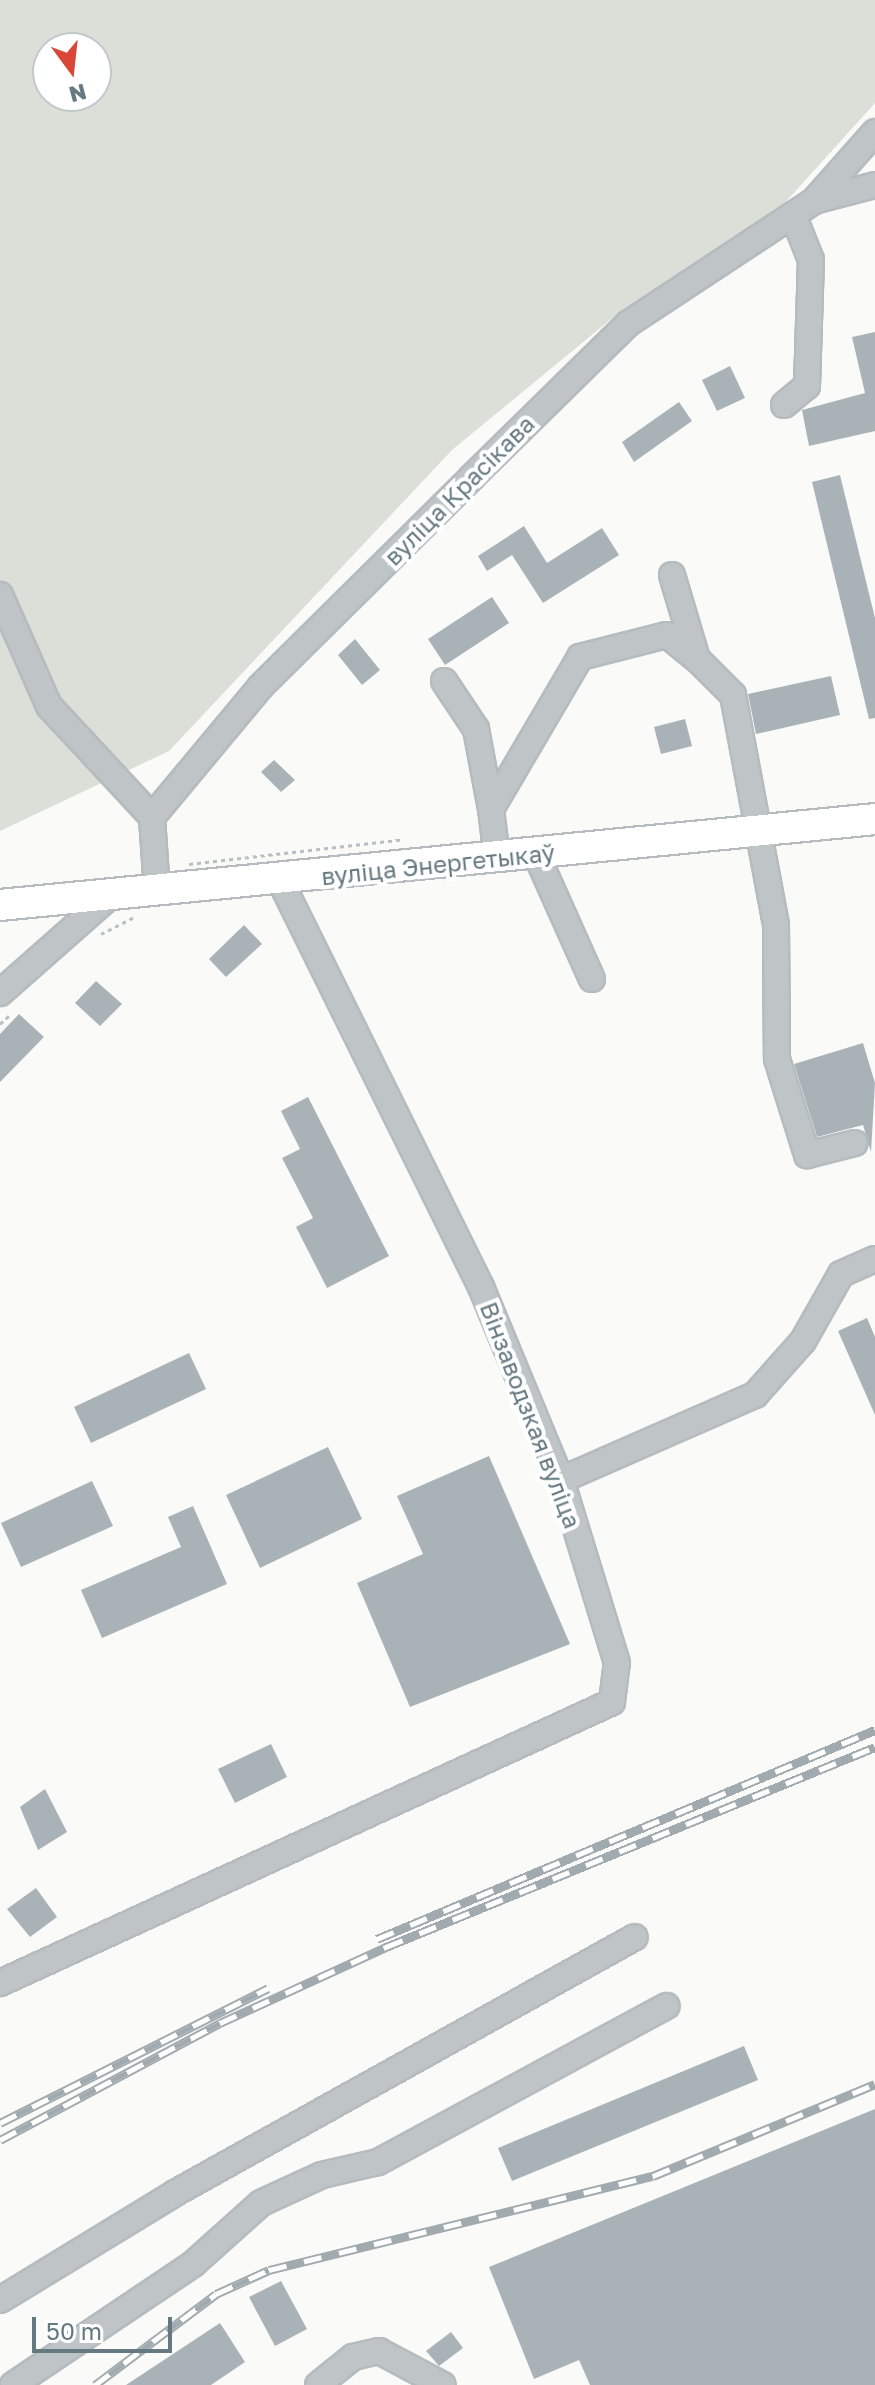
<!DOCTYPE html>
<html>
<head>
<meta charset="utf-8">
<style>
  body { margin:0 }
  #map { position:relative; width:875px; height:2385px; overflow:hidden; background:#fafaf8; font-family:"Golos Text",sans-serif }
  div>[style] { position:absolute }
  .green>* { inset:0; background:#dbdfd7 }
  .building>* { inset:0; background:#a9b3b7 }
  .path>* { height:3px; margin-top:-1.5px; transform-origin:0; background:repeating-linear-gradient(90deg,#babec0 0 4px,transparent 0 8px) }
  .roads { filter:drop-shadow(2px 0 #b5bbbe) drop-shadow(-2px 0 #b5bbbe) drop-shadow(0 2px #b5bbbe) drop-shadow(0 -2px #b5bbbe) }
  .minor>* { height:24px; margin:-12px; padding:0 12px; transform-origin:12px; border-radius:12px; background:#bfc5c7 }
  .major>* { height:30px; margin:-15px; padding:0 15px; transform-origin:15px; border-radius:15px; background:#fff }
  .rail>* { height:9px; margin-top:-4.5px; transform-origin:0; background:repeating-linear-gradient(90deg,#fff 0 18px,#a1aaae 0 36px); box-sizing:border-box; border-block:2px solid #a1aaae }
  span { translate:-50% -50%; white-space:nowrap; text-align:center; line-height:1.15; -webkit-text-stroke:8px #fff; paint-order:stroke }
  .street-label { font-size:24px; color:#667981 }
  .north { position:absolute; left:32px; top:32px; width:80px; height:80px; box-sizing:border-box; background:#fff; border:2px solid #c2c9cd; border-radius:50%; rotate:165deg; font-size:22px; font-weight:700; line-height:32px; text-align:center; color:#667981 }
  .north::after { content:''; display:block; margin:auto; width:28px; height:36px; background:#db4737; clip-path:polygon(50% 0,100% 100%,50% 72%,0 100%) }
  .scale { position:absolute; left:32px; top:2317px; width:140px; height:36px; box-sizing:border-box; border:4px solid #667981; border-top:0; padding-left:10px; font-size:24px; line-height:28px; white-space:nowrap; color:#667981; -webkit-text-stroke:6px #fff; paint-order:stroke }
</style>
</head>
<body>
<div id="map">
  <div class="green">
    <div style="clip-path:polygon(evenodd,0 0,875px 0,875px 103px,782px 206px,622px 310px,452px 450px,169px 751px,0 831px,0 0,48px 48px,96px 48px,96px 96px,48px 96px,48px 48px)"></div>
  </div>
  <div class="building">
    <div style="clip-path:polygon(875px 332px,875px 431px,809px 446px,802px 410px,865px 393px,852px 337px)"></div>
    <div style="clip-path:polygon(730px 366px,745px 398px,717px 411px,702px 380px)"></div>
    <div style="clip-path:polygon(679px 402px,692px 421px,634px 462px,622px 442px)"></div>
    <div style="clip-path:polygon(840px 475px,875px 618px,875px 718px,869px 719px,812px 482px)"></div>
    <div style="clip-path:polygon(524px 526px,547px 563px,602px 528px,619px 555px,543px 603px,512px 555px,487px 571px,478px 556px)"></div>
    <div style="clip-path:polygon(492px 597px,509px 623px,445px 665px,428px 639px)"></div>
    <div style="clip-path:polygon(355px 639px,380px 670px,362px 685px,338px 655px)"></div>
    <div style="clip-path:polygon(831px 676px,840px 715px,756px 734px,748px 694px)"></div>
    <div style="clip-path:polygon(685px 719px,692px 746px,661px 754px,654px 727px)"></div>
    <div style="clip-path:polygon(274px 760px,295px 780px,281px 792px,261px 772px)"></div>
    <div style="clip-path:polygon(244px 925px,262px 944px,226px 977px,209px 959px)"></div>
    <div style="clip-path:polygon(96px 981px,122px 1004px,100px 1026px,75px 1003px)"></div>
    <div style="clip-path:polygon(19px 1014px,44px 1037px,0 1082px,0 1034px)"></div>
    <div style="clip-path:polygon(863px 1043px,875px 1083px,871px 1152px,863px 1125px,817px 1137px,794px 1064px)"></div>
    <div style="clip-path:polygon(308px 1097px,389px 1256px,327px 1288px,296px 1227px,313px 1218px,282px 1158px,300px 1149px,281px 1111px)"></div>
    <div style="clip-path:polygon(867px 1318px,875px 1337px,875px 1415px,838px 1331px)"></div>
    <div style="clip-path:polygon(189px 1353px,206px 1389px,91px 1443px,74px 1407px)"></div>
    <div style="clip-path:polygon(328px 1447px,362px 1519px,260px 1568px,226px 1495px)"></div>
    <div style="clip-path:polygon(489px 1456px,570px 1644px,410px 1707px,357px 1583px,423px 1554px,397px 1496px)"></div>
    <div style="clip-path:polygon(92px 1481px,113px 1526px,21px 1567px,1px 1523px)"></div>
    <div style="clip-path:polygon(193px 1506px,227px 1584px,102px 1638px,81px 1590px,181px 1547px,168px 1517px)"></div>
    <div style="clip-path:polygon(271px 1744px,287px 1777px,235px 1803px,218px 1769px)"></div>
    <div style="clip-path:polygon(45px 1789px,67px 1832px,38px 1850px,20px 1807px)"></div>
    <div style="clip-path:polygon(36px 1888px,57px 1917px,30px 1937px,7px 1909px)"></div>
    <div style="clip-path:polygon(744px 2046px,758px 2080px,512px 2181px,498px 2148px)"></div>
    <div style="clip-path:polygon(875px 2109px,875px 2385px,590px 2385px,579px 2360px,534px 2379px,489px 2267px)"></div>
    <div style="clip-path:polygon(281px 2281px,307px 2329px,275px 2346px,249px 2297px)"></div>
    <div style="clip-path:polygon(220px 2323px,245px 2362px,211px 2385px,126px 2385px)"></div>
    <div style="clip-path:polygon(451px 2332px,463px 2348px,439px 2366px,426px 2351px)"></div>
  </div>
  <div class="path">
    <div style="left:189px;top:864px;width:216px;rotate:-6.6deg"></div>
    <div style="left:101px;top:934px;width:36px;rotate:-27deg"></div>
    <div style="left:0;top:1024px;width:16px;rotate:-43deg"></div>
  </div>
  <div class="roads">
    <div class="minor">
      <div style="left:814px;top:201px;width:92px;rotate:-48.5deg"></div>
      <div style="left:784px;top:405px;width:30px;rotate:-40deg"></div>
      <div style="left:807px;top:386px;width:126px;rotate:-88.2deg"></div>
      <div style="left:811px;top:260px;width:43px;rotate:-111.8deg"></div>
      <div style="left:672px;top:575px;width:88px;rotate:73.4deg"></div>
      <div style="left:697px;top:659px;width:51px;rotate:45deg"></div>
      <div style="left:733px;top:695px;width:234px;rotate:79.4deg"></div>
      <div style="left:776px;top:925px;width:134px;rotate:89.6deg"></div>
      <div style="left:777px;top:1059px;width:101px;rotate:72.6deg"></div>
      <div style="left:807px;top:1155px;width:49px;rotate:-14deg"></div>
      <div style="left:0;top:595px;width:121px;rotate:66.2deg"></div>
      <div style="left:49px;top:706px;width:151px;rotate:47.1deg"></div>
      <div style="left:444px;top:681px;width:58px;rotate:56.3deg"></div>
      <div style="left:476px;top:729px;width:81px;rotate:79.4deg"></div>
      <div style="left:536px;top:854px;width:137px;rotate:65.9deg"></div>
      <div style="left:497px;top:858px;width:49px;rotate:-97deg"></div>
      <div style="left:491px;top:809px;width:176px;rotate:-59.6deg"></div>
      <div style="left:580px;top:657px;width:90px;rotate:-14.2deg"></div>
      <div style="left:667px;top:635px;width:38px;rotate:39deg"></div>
      <div style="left:157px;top:891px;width:74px;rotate:-93.9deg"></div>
      <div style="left:152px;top:817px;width:170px;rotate:-50.2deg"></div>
      <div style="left:261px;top:686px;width:296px;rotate:-44.7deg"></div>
      <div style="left:471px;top:478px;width:221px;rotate:-44.5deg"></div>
      <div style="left:629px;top:323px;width:222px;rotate:-33.4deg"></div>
      <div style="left:814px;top:201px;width:63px;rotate:-14.7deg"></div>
      <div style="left:0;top:993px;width:147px;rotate:-41.4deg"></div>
      <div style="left:561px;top:1480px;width:212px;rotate:-23.7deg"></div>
      <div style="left:755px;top:1395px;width:72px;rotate:-48.4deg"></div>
      <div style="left:803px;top:1341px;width:77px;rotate:-60.4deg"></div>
      <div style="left:841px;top:1274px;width:37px;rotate:-24deg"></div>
      <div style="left:0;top:1983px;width:673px;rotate:-24.66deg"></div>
      <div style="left:612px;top:1702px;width:39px;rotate:-83deg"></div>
      <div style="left:617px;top:1663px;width:191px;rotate:-107deg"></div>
      <div style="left:561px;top:1480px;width:209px;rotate:-112.5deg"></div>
      <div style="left:481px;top:1287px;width:454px;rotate:-116.3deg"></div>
      <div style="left:0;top:2300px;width:205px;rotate:-31.4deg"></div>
      <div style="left:175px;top:2193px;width:526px;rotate:-29.1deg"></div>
      <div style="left:13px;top:2385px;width:217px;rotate:-33.9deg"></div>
      <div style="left:193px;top:2264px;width:91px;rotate:-41.9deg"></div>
      <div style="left:261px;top:2203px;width:67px;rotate:-24.7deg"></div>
      <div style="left:322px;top:2175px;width:57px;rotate:-13.1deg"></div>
      <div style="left:378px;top:2162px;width:328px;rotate:-28.4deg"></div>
      <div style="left:318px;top:2385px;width:45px;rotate:-38.7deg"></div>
      <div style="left:353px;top:2357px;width:27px;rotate:-13deg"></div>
      <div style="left:379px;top:2351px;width:72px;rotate:28deg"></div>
    </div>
    <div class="major">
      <div style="left:0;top:905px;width:879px;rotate:-5.61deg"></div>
    </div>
  </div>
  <div class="rail">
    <div style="left:377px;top:1939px;width:540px;rotate:-22.77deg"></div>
    <div style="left:0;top:2123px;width:300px;rotate:-26.7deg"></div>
    <div style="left:0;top:2140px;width:249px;rotate:-28deg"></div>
    <div style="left:220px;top:2023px;width:183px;rotate:-24.6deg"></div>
    <div style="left:386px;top:1947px;width:528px;rotate:-22.24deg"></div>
    <div style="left:95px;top:2385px;width:151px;rotate:-36.9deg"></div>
    <div style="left:216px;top:2294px;width:58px;rotate:-24.4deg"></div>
    <div style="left:269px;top:2270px;width:395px;rotate:-13.8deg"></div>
    <div style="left:653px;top:2176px;width:240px;rotate:-22.5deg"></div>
  </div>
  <div class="street-label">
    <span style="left:459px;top:490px;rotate:-45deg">вуліца Красікава</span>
    <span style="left:438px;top:864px;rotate:-6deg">вуліца Энергетыкаў</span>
    <span style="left:531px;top:1415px;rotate:69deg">Вінзаводзкая вуліца</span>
  </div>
  <div class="north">N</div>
  <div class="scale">50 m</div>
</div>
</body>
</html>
